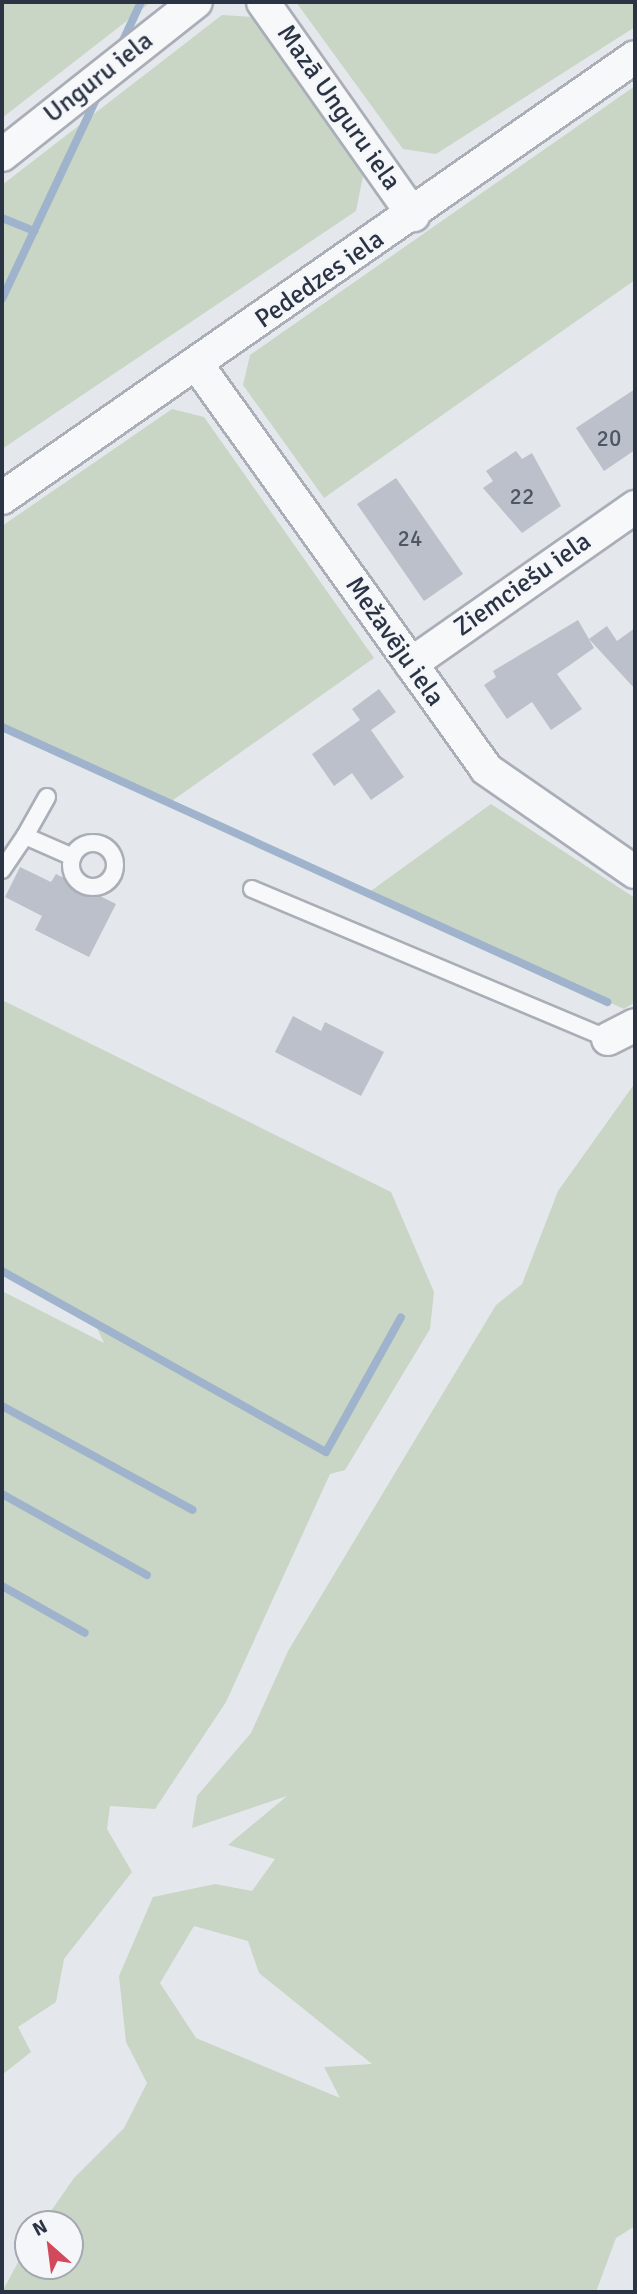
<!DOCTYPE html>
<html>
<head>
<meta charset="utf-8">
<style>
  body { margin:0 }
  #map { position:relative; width:637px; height:2294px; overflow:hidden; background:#e4e7ec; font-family:Signika,sans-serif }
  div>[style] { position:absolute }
  .green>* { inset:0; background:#c9d6c5 }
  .stream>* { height:8px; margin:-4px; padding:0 4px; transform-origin:4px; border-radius:4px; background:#9fb4cc }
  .building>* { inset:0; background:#bbc0ca }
  .roads { filter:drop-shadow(2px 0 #a9aeb7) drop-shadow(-2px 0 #a9aeb7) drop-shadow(0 2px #a9aeb7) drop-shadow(0 -2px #a9aeb7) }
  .lane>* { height:16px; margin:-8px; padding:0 8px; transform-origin:8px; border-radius:8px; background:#f7f8fa }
  .lane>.ring { margin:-8px; padding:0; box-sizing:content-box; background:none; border:16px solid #f7f8fa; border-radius:50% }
  .street>* { height:32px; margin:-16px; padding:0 16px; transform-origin:16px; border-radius:16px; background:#f7f8fa }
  span { translate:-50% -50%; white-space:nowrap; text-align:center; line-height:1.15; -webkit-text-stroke:5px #f4f6f9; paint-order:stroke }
  .number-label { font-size:23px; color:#4f5766 }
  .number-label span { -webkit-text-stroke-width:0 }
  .street-label { font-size:26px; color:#2b3445 }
  .frame { position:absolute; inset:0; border:4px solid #2b3445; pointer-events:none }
  .north { position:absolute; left:14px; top:2210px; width:70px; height:70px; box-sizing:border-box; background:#f4f6f9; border:2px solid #a4a8b1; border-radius:50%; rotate:332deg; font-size:19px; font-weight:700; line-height:28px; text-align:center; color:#2b3445 }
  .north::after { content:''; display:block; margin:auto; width:24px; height:32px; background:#d1495b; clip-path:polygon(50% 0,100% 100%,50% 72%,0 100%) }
</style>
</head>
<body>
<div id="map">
  <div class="green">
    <div style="clip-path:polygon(2px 2px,151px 2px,2px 118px)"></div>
    <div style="clip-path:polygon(296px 2px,635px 2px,635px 27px,436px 154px,403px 149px)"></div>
    <div style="clip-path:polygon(222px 15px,253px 17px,363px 176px,356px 211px,2px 449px,2px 185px)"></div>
    <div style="clip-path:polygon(635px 86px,635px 280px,324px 498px,243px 385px,250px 355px)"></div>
    <div style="clip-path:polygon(172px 409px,204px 417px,374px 658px,169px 803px,2px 727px,2px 526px)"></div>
    <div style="clip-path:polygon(491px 804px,635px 898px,635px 1002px,624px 1009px,368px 893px)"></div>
    <div style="clip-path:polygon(2px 1000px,391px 1192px,434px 1292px,430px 1329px,345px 1470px,330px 1474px,226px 1702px,155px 1809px,110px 1806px,107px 1829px,132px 1872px,64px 1959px,56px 2002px,18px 2027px,31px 2052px,2px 2075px,2px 1291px,104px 1343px,94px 1322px,2px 1271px)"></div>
    <div style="clip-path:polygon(evenodd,635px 1083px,635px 2226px,616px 2238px,596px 2292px,2px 2292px,28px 2244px,28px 2266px,70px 2266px,70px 2224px,42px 2224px,74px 2178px,124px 2128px,147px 2083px,126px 2042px,119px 1976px,153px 1897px,215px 1884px,252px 1891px,275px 1859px,228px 1845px,287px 1796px,192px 1828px,197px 1796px,251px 1733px,288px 1651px,496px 1305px,522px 1284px,558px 1191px,635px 1083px,194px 1926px,248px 1941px,259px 1973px,372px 2064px,324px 2067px,340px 2098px,196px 2038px,160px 1983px,194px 1926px)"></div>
  </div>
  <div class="stream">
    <div style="left:120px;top:47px;width:50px;rotate:-65deg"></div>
    <div style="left:2px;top:218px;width:35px;rotate:22deg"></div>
    <div style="left:2px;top:299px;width:228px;rotate:-64.8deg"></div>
    <div style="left:2px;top:727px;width:665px;rotate:24.44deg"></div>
    <div style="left:2px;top:1271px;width:371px;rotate:29.2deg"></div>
    <div style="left:326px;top:1452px;width:154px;rotate:-60.9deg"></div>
    <div style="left:2px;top:1406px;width:217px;rotate:28.6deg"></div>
    <div style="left:2px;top:1494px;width:166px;rotate:29.2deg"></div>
    <div style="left:2px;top:1586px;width:95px;rotate:29.5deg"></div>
  </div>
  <div class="building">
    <div style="clip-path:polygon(635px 389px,635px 450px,604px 471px,576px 428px)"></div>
    <div style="clip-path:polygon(516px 451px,522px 459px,532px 453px,561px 506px,522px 533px,483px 488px,493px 481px,486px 471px)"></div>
    <div style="clip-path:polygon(396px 478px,463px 574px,424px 601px,357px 504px)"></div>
    <div style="clip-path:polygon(578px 620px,594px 648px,557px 674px,582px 709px,551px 730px,532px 702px,507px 719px,484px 685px,496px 677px,493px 671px)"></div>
    <div style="clip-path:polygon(607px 626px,617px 641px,635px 628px,635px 689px,589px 639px)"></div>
    <div style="clip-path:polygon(379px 689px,396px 712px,371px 730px,404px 777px,371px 800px,352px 773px,334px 786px,312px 754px,360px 720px,352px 709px)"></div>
    <div style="clip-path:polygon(20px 867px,51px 882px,56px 874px,116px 904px,89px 957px,35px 930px,42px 916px,5px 897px)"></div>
    <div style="clip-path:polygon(293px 1016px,321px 1031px,325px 1022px,384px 1052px,361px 1096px,275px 1052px)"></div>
  </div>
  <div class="roads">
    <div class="lane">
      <div style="left:47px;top:797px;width:45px;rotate:119.4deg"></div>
      <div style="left:25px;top:836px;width:52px;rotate:23.6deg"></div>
      <div class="ring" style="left:71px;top:843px;width:28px;height:28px"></div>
      <div style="left:2px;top:870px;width:41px;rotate:-55.9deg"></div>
      <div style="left:252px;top:889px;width:386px;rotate:22.8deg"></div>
    </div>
    <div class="street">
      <div style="left:263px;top:2px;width:261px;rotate:54.8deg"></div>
      <div style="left:2px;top:155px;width:247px;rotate:-38.3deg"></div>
      <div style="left:198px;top:366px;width:495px;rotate:54.4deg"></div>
      <div style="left:486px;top:769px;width:181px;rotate:34.7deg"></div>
      <div style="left:2px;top:498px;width:771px;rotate:-34.86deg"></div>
      <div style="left:411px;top:664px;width:274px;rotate:-35deg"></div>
      <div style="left:608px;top:1039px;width:30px;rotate:-27deg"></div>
    </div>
  </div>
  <div class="number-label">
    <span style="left:609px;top:439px">20</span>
    <span style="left:522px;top:497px">22</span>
    <span style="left:410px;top:539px">24</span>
  </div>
  <div class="street-label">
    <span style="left:99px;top:78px;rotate:-38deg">Unguru iela</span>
    <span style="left:338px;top:108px;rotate:55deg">Mazā Unguru iela</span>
    <span style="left:320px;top:280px;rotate:-35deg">Pededzes iela</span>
    <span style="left:523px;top:585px;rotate:-35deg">Ziemciešu iela</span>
    <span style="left:394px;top:642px;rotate:55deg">Mežavēju iela</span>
  </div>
  <div class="frame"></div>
  <div class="north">N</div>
</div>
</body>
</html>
